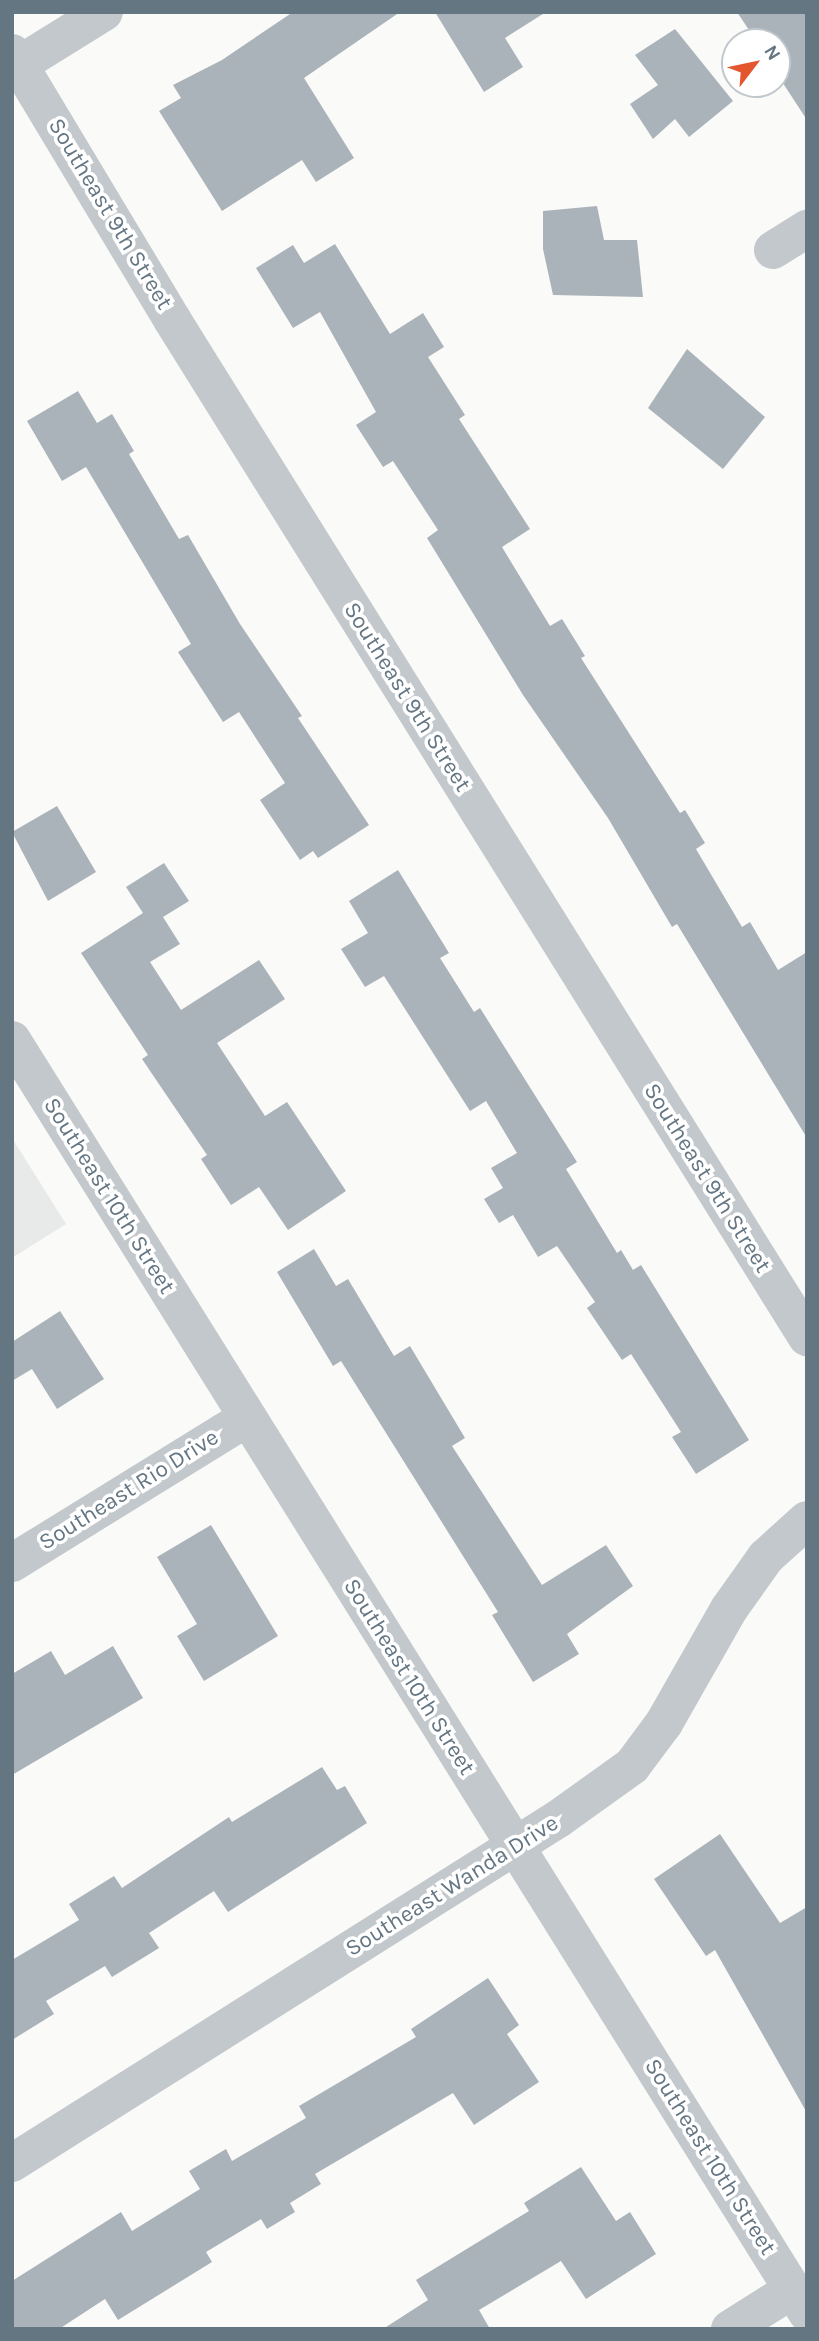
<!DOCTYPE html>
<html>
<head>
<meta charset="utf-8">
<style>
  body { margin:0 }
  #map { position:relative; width:819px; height:2341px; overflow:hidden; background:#fafaf8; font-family:Karla,sans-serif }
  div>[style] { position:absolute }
  .built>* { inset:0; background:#e8e9e9 }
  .building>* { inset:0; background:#aab3b9 }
  .minor>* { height:38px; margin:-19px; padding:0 19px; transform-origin:19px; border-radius:19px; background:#c3c8cc }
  span { translate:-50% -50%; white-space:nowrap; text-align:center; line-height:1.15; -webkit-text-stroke:7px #fff; paint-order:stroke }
  .street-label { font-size:23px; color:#657683 }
  .frame { position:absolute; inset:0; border:14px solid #657683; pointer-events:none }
  .north { position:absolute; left:721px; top:28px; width:70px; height:70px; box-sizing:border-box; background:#fff; border:2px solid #c1c8cd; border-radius:50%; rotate:58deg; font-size:19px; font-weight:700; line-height:28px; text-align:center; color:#657683 }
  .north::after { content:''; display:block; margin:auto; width:24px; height:32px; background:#e4572e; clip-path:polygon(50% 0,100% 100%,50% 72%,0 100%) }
</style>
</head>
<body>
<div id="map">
  <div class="built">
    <div style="clip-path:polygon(12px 1138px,66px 1224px,12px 1258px)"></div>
  </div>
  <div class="building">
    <div style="clip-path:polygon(293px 12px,400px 12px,304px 78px,354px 158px,316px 182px,302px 160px,222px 211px,159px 111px,181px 98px,173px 85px,222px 60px)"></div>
    <div style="clip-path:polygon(435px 12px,546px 12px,505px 38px,523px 67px,484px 92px)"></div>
    <div style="clip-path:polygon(737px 12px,807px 12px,807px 120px,777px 74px,777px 42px,757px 42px)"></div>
    <div style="clip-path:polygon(675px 29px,733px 101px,689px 137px,675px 119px,653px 139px,630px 104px,658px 85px,635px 55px)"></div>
    <div style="clip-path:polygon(597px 206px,604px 240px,637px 240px,643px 297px,553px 295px,543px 249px,543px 211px)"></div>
    <div style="clip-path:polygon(335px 244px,390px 334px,423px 313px,444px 347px,428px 357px,465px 415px,459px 419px,530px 529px,502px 547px,550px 626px,562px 619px,585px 656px,581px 658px,680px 813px,685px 810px,705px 843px,696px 849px,742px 927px,750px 922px,778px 970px,807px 952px,807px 1138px,677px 924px,672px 927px,608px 818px,523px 695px,427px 538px,438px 530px,393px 461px,383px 467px,356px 425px,376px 412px,320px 312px,293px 328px,256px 268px,293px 245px,304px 263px)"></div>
    <div style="clip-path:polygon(687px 349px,765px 417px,723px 469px,648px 408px)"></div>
    <div style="clip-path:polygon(78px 391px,97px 423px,112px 414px,134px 451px,129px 454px,179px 539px,188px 535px,240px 624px,302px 716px,298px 718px,369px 825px,318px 858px,313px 851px,300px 860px,260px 800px,285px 783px,239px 712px,223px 722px,178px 652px,191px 644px,86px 467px,62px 481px,27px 421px)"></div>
    <div style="clip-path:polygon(57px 806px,96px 872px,48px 901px,12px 832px)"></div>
    <div style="clip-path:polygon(164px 863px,189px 901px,163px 917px,180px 944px,150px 962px,181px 1010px,259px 960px,285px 999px,217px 1043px,265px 1116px,287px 1102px,346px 1191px,288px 1230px,259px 1187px,231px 1205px,201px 1159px,207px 1155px,142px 1059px,148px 1055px,81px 953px,143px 913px,126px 887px)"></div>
    <div style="clip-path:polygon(398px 870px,449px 953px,440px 958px,474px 1012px,480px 1008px,577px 1162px,566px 1169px,617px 1253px,621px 1250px,633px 1270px,641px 1265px,749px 1440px,696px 1474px,672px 1437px,681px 1432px,631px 1354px,622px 1360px,587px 1308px,595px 1302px,557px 1246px,538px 1257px,513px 1215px,499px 1223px,484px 1199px,503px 1188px,491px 1168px,517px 1153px,486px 1101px,470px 1111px,384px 976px,365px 987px,341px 949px,368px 933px,349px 901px)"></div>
    <div style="clip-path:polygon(314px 1249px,336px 1286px,348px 1279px,394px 1356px,410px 1346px,465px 1438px,452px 1446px,542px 1585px,606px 1545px,633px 1586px,567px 1634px,579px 1654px,533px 1682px,492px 1615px,498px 1612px,341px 1361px,333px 1366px,277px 1272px)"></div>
    <div style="clip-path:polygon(60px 1311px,104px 1379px,57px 1409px,32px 1369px,12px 1381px,12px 1342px)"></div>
    <div style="clip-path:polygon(211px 1525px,278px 1636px,204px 1681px,177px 1636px,197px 1624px,157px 1557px)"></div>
    <div style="clip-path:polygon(113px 1646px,143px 1698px,12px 1775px,12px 1674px,51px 1651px,65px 1675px)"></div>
    <div style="clip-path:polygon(322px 1767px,337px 1790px,345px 1786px,367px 1823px,228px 1912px,214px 1891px,149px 1933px,159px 1948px,112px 1977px,105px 1966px,46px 2001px,54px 2014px,12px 2040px,12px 1960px,79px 1920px,69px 1904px,114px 1876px,122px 1888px,229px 1817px,232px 1822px)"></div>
    <div style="clip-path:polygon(720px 1834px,780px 1923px,807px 1907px,807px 2113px,715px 1950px,706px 1956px,654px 1879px)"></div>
    <div style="clip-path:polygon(488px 1978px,519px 2025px,507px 2034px,539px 2082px,474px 2125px,453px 2093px,315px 2174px,321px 2184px,290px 2203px,295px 2212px,267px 2229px,261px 2219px,206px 2252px,212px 2262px,118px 2320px,105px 2299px,59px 2329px,12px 2329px,12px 2281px,121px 2212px,132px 2231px,200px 2189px,189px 2171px,226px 2149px,232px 2161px,306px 2118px,299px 2106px,416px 2037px,411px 2029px)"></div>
    <div style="clip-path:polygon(581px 2167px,616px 2221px,630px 2212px,656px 2254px,586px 2299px,561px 2261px,479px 2310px,490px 2329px,383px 2329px,428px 2300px,416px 2280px,529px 2211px,524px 2203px)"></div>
  </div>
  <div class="minor">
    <div style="left:12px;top:53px;width:313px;rotate:59deg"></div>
    <div style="left:173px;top:321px;width:1198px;rotate:58.04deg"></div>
    <div style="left:12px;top:69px;width:108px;rotate:-31.8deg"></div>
    <div style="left:773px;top:250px;width:40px;rotate:-32deg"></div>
    <div style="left:12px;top:1040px;width:1501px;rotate:58.01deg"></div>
    <div style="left:12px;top:1563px;width:276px;rotate:-31.7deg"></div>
    <div style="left:12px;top:2163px;width:645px;rotate:-32.21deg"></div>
    <div style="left:558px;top:1819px;width:91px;rotate:-35.6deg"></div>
    <div style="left:632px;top:1766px;width:54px;rotate:-53.3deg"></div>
    <div style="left:664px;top:1723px;width:131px;rotate:-60.3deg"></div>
    <div style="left:729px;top:1609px;width:64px;rotate:-54.6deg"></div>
    <div style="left:766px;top:1557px;width:55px;rotate:-42.1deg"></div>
    <div style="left:730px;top:2329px;width:73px;rotate:-32.2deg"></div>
  </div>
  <div class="street-label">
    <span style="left:110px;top:214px;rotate:59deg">Southeast 9th Street</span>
    <span style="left:407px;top:697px;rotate:58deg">Southeast 9th Street</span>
    <span style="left:707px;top:1178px;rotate:58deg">Southeast 9th Street</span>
    <span style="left:109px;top:1196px;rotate:58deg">Southeast 10th Street</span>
    <span style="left:129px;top:1490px;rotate:-32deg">Southeast Rio Drive</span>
    <span style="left:409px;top:1677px;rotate:58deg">Southeast 10th Street</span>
    <span style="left:452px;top:1886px;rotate:-32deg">Southeast Wanda Drive</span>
    <span style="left:710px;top:2157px;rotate:58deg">Southeast 10th Street</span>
  </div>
  <div class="frame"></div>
  <div class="north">N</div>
</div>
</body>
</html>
